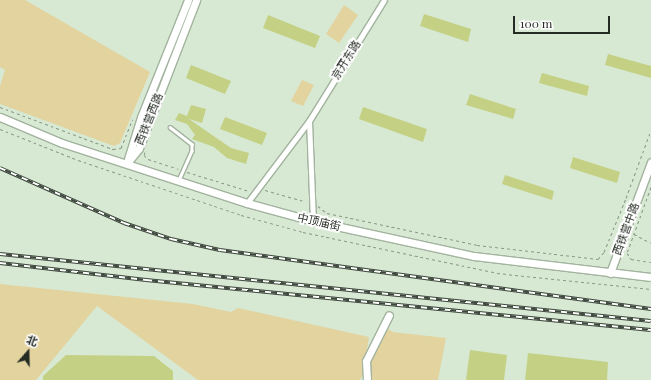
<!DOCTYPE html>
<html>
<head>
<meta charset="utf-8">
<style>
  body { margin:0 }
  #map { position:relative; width:651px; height:380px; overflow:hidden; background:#d7e9d3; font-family:"Playfair Display","Noto Sans SC",serif }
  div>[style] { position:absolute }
  .green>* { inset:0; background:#e2d39f }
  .building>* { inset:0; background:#c4d185 }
  .path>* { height:1px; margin-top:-0.5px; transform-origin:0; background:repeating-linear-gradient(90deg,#8a9787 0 3px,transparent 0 6px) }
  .roads { filter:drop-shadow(1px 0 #a2b39e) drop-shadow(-1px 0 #a2b39e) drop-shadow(0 1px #a2b39e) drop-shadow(0 -1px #a2b39e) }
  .lane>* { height:2.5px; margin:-1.25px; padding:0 1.25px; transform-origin:1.25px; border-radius:1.25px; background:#fff }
  .street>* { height:5px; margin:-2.5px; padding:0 2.5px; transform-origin:2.5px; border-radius:2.5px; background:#fff }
  .secondary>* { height:7px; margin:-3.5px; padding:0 3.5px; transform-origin:3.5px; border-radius:3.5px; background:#fff }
  .rail>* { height:3.5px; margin-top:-1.75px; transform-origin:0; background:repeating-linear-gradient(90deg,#fff 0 6px,#3e473d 0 12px); box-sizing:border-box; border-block:1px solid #3e473d }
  span { translate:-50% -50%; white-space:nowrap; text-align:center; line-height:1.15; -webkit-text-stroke:4px #fff; paint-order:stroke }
  .street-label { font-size:11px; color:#252c24 }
  .north { position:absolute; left:8px; top:332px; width:40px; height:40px; -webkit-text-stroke:3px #fff; paint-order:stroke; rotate:20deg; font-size:11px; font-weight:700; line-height:16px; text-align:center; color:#252c24 }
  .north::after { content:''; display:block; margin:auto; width:14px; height:18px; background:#252c24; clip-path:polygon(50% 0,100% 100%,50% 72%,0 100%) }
  .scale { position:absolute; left:513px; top:16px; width:97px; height:18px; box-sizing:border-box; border:2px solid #252c24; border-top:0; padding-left:5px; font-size:12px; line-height:14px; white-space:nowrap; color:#252c24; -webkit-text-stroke:3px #fff; paint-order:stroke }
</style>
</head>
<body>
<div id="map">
  <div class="green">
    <div style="clip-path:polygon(0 0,25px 0,150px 72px,120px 143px,114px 146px,0 104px,0 86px,5px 70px,0 67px)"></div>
    <div style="clip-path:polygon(344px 5px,358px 15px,339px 43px,326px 34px)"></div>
    <div style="clip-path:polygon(302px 80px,314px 85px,303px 106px,291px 101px)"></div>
    <div style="clip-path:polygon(0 284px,193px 304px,231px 312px,238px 308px,369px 337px,363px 374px,360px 380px,198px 380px,97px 306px,36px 380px,0 380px)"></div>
    <div style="clip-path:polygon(385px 327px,393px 332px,446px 338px,438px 380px,370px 380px,369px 361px)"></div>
  </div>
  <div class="building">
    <div style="clip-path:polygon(424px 14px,471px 29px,468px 42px,420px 26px)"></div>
    <div style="clip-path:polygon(268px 15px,320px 36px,315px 48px,263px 28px)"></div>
    <div style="clip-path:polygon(608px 54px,651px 66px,651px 78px,605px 65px)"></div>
    <div style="clip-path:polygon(191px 65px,231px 81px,225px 94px,186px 78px)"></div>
    <div style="clip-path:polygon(542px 73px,589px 86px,587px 96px,539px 83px)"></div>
    <div style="clip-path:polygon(470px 94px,516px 109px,513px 119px,466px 105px)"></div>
    <div style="clip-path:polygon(191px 105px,206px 109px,202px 123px,189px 119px,231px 148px,249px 153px,246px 164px,227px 158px,214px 147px,192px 139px,195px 135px,187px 124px,175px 120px,179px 113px,187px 116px)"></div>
    <div style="clip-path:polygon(363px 107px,427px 129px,423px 142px,359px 119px)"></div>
    <div style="clip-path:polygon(225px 117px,267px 133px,262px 145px,220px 129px)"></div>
    <div style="clip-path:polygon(573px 157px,620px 172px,617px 183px,570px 168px)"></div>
    <div style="clip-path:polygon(505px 175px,554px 191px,552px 200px,502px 184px)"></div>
    <div style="clip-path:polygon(470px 350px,507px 355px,504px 380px,466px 380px)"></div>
    <div style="clip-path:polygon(528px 353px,608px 362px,607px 380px,525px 380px)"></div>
    <div style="clip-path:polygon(66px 355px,154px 356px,173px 371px,173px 380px,43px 380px,43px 376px)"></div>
  </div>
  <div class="path">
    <div style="left:0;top:107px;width:121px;rotate:20.4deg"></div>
    <div style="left:113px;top:149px;width:8px;rotate:-7deg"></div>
    <div style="left:121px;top:148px;width:31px;rotate:-68deg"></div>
    <div style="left:0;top:129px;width:84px;rotate:21.7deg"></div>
    <div style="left:78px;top:160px;width:172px;rotate:18.6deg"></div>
    <div style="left:241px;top:215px;width:64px;rotate:15.3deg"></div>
    <div style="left:303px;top:232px;width:198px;rotate:11.9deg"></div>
    <div style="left:497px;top:273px;width:155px;rotate:5.9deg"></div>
    <div style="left:145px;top:152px;width:3px;rotate:108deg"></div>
    <div style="left:144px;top:155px;width:6px;rotate:45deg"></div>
    <div style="left:148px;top:159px;width:32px;rotate:18deg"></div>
    <div style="left:187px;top:172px;width:65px;rotate:17deg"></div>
    <div style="left:651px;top:187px;width:70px;rotate:110deg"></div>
    <div style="left:627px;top:253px;width:7px;rotate:56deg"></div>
    <div style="left:631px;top:259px;width:20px;rotate:9deg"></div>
    <div style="left:265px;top:190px;width:41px;rotate:15.8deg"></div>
    <div style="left:318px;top:206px;width:11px;rotate:38deg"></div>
    <div style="left:327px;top:213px;width:153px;rotate:12deg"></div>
    <div style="left:477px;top:245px;width:122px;rotate:6.6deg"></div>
    <div style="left:598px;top:259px;width:9px;rotate:-49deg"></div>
    <div style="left:604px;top:252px;width:58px;rotate:-67.8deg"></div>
    <div style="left:626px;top:198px;width:72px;rotate:-69.8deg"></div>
    <div style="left:634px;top:234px;width:19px;rotate:28deg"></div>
  </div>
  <div class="roads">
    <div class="lane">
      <div style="left:170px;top:127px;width:28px;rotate:38deg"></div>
      <div style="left:192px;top:144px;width:7px;rotate:90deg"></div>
      <div style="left:192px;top:151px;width:32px;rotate:114deg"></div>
    </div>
    <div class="street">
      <div style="left:309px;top:121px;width:100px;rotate:87.7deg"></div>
      <div style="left:247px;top:203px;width:103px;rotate:-52.9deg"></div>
      <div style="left:309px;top:121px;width:142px;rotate:-58.2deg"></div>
    </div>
    <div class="secondary">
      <div style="left:0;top:117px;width:67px;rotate:22.8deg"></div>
      <div style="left:62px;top:143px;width:194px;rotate:18deg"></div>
      <div style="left:247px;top:203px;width:68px;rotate:15.3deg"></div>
      <div style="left:313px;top:221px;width:165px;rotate:12.3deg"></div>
      <div style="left:474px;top:256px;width:178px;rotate:6.8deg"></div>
      <div style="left:128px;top:159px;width:44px;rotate:-72.8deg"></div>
      <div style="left:141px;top:117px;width:126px;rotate:-68.1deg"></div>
      <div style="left:127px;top:163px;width:19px;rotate:-51deg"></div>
      <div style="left:139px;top:148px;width:159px;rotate:-68.9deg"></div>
      <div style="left:610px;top:273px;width:118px;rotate:-69.7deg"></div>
      <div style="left:367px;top:380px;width:19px;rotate:-93deg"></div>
      <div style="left:366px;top:361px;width:51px;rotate:-63.4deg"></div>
    </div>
  </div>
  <div class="rail">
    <div style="left:0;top:168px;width:136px;rotate:23.9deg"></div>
    <div style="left:124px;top:223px;width:50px;rotate:18.8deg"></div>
    <div style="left:171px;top:239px;width:50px;rotate:12.7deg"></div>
    <div style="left:220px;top:250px;width:435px;rotate:7.8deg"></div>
    <div style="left:0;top:254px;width:654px;rotate:5.88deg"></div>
    <div style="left:0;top:263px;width:147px;rotate:6.6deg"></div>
    <div style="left:146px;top:280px;width:507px;rotate:5.65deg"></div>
  </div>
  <div class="street-label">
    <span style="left:346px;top:60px;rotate:-58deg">京开东路</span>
    <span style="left:149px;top:119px;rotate:-68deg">西铁营西路</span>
    <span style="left:319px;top:222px;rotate:13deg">中顶庙街</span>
    <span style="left:626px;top:229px;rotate:-70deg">西铁营中路</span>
  </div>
  <div class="north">北</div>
  <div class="scale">100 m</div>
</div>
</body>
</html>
